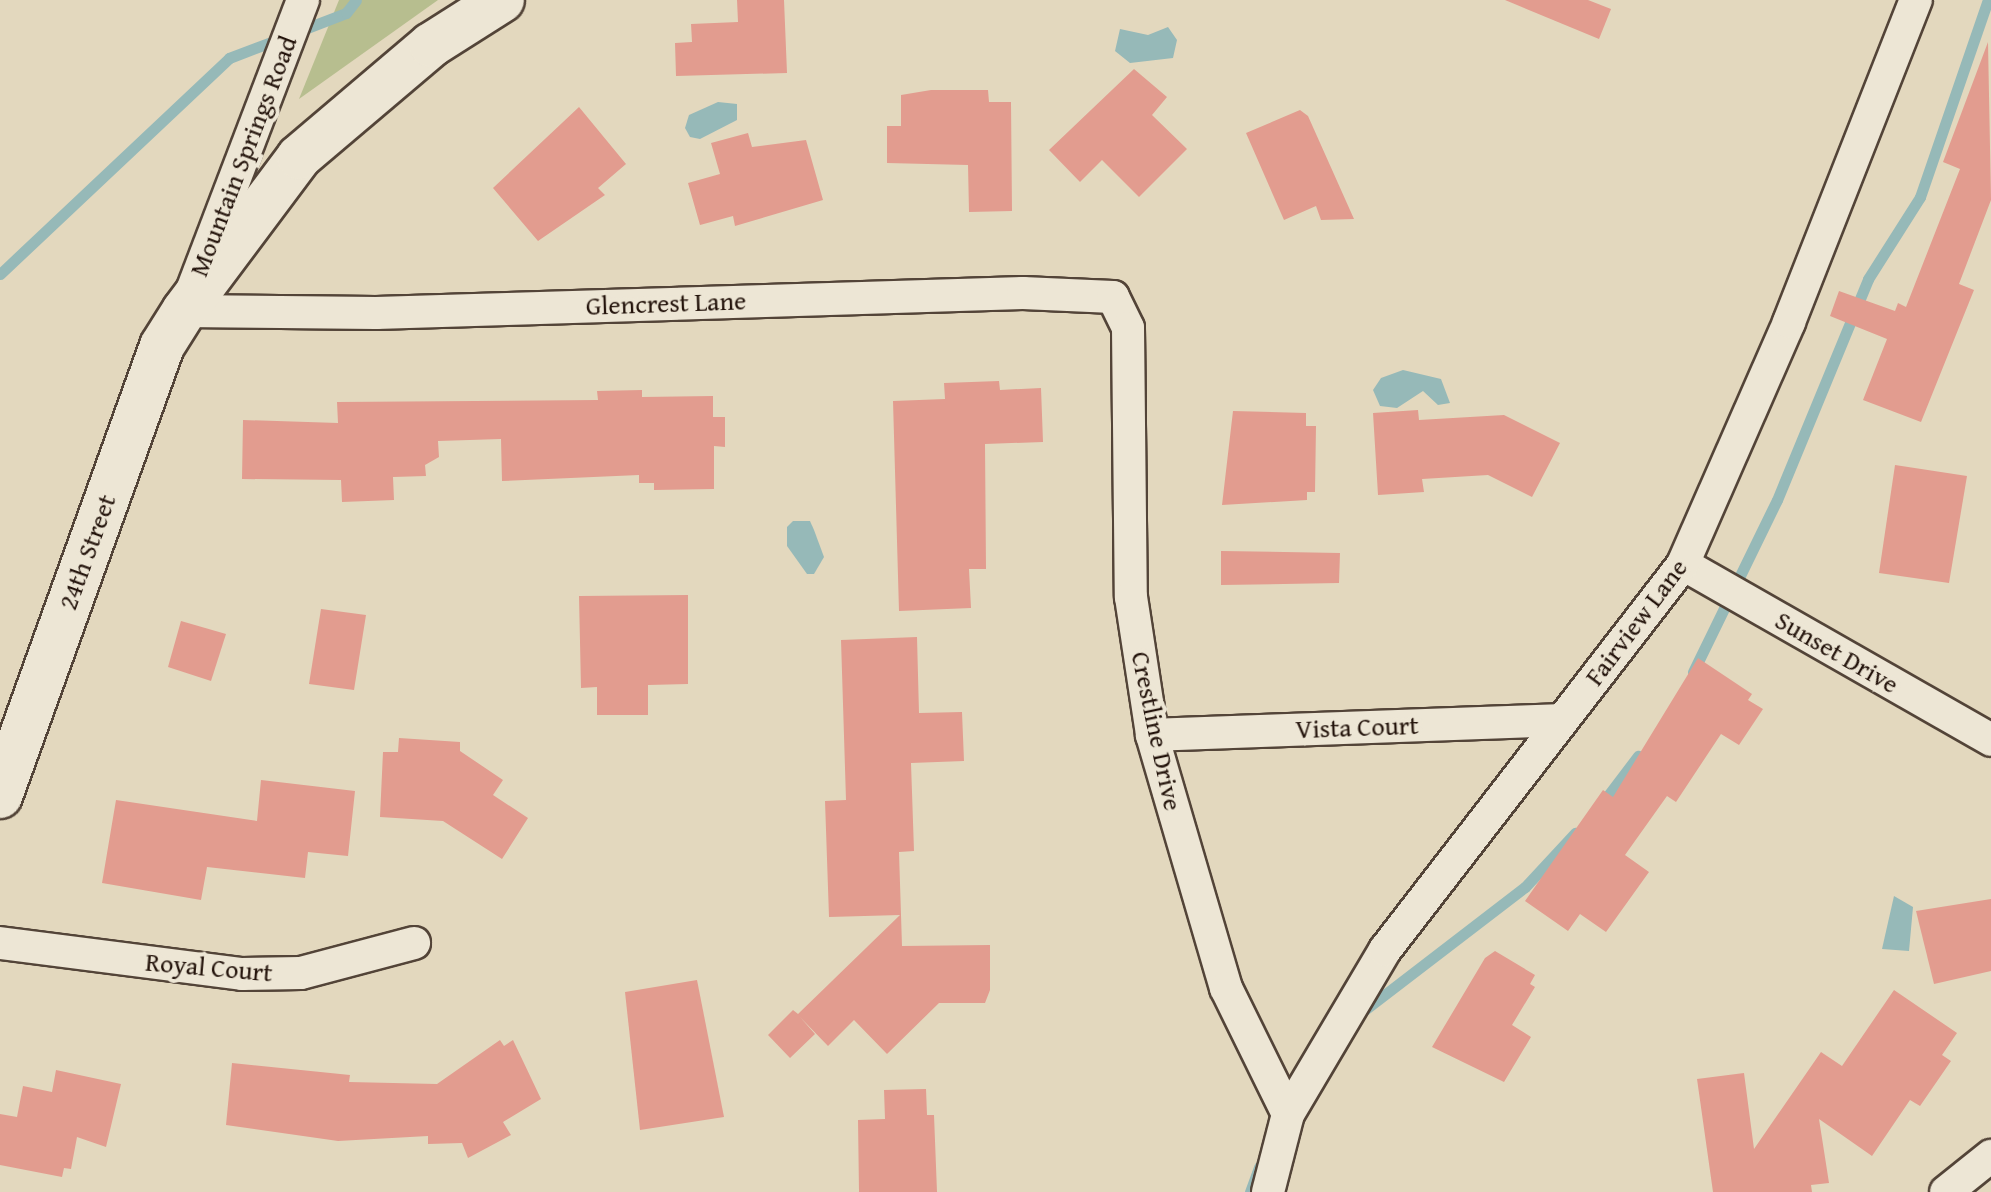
<!DOCTYPE html>
<html>
<head>
<meta charset="utf-8">
<style>
  body { margin:0 }
  #map { position:relative; width:1991px; height:1192px; overflow:hidden; background:#e3d8be; font-family:"Gentium Book Plus",serif }
  div>[style] { position:absolute }
  .green>* { inset:0; background:#b7be8f }
  .water>* { inset:0; background:#96b9b8 }
  .stream>* { height:11px; margin:-5.5px; padding:0 5.5px; transform-origin:5.5px; border-radius:5.5px; background:#96b9b8 }
  .building>* { inset:0; background:#e29c8f }
  .roads { filter:drop-shadow(2px 0 #534438) drop-shadow(-2px 0 #534438) drop-shadow(0 2px #534438) drop-shadow(0 -2px #534438) }
  .street>* { height:32px; margin:-16px; padding:0 16px; transform-origin:16px; border-radius:16px; background:#ede6d5 }
  .secondary>* { height:44px; margin:-22px; padding:0 22px; transform-origin:22px; border-radius:22px; background:#ede6d5 }
  span { translate:-50% -50%; white-space:nowrap; text-align:center; line-height:1.15; -webkit-text-stroke:8px #ede6d5; paint-order:stroke }
  .street-label { font-size:26px; color:#23130b }
</style>
</head>
<body>
<div id="map">
  <div class="green">
    <div style="clip-path:polygon(339px 0,438px 0,299px 99px)"></div>
  </div>
  <div class="water">
    <div style="clip-path:polygon(1168px 27px,1177px 40px,1173px 58px,1130px 63px,1115px 51px,1120px 29px,1148px 35px)"></div>
    <div style="clip-path:polygon(718px 102px,737px 104px,737px 120px,700px 139px,690px 137px,685px 128px,689px 115px)"></div>
    <div style="clip-path:polygon(1403px 370px,1441px 379px,1450px 403px,1438px 405px,1423px 391px,1397px 408px,1380px 406px,1373px 390px,1381px 378px)"></div>
    <div style="clip-path:polygon(793px 521px,810px 521px,814px 530px,824px 557px,814px 574px,807px 574px,787px 546px,787px 527px)"></div>
    <div style="clip-path:polygon(1894px 896px,1913px 907px,1909px 951px,1882px 949px)"></div>
  </div>
  <div class="stream">
    <div style="left:299px;top:31px;width:50px;rotate:-21deg"></div>
    <div style="left:346px;top:13px;width:16px;rotate:-52deg"></div>
    <div style="left:0;top:274px;width:315px;rotate:-43.3deg"></div>
    <div style="left:229px;top:58px;width:57px;rotate:-20.7deg"></div>
    <div style="left:1693px;top:672px;width:191px;rotate:-64deg"></div>
    <div style="left:1777px;top:500px;width:239px;rotate:-67.6deg"></div>
    <div style="left:1868px;top:279px;width:97px;rotate:-57.6deg"></div>
    <div style="left:1920px;top:197px;width:208px;rotate:-71deg"></div>
    <div style="left:1600px;top:806px;width:63px;rotate:-52.8deg"></div>
    <div style="left:1362px;top:1012px;width:205px;rotate:-37.5deg"></div>
    <div style="left:1525px;top:887px;width:74px;rotate:-47.2deg"></div>
    <div style="left:1250px;top:1192px;width:27px;rotate:-70deg"></div>
  </div>
  <div class="building">
    <div style="clip-path:polygon(737px 0,784px 0,787px 73px,676px 76px,675px 43px,692px 42px,691px 24px,738px 22px)"></div>
    <div style="clip-path:polygon(1505px 0,1588px 0,1611px 9px,1599px 39px)"></div>
    <div style="clip-path:polygon(1988px 42px,1991px 200px,1959px 284px,1974px 290px,1921px 422px,1863px 400px,1887px 339px,1830px 316px,1839px 291px,1895px 311px,1898px 303px,1906px 307px,1960px 169px,1943px 162px)"></div>
    <div style="clip-path:polygon(1134px 69px,1167px 97px,1152px 115px,1187px 149px,1139px 197px,1102px 160px,1080px 182px,1049px 150px)"></div>
    <div style="clip-path:polygon(931px 90px,988px 90px,989px 102px,1011px 102px,1012px 211px,969px 212px,968px 165px,887px 163px,887px 126px,901px 126px,901px 95px)"></div>
    <div style="clip-path:polygon(579px 107px,626px 164px,598px 188px,605px 195px,538px 241px,493px 188px)"></div>
    <div style="clip-path:polygon(1300px 110px,1308px 116px,1354px 219px,1321px 220px,1316px 206px,1284px 220px,1246px 133px)"></div>
    <div style="clip-path:polygon(748px 133px,752px 147px,806px 140px,823px 200px,735px 226px,733px 216px,700px 225px,688px 183px,720px 174px,711px 143px)"></div>
    <div style="clip-path:polygon(999px 381px,1000px 390px,1041px 388px,1043px 442px,985px 444px,986px 569px,969px 569px,971px 608px,899px 611px,893px 401px,945px 399px,944px 383px)"></div>
    <div style="clip-path:polygon(642px 390px,642px 397px,713px 396px,713px 417px,725px 417px,725px 447px,714px 446px,714px 489px,654px 490px,654px 483px,639px 483px,639px 475px,502px 481px,501px 439px,438px 441px,439px 457px,425px 465px,426px 476px,393px 477px,394px 500px,342px 502px,341px 480px,242px 479px,243px 420px,338px 423px,337px 402px,598px 400px,597px 391px)"></div>
    <div style="clip-path:polygon(1418px 410px,1419px 420px,1504px 415px,1560px 443px,1532px 497px,1488px 475px,1422px 479px,1424px 492px,1378px 495px,1373px 413px)"></div>
    <div style="clip-path:polygon(1233px 411px,1306px 413px,1306px 426px,1316px 426px,1315px 492px,1307px 492px,1307px 500px,1222px 505px)"></div>
    <div style="clip-path:polygon(1895px 465px,1967px 476px,1949px 583px,1879px 573px)"></div>
    <div style="clip-path:polygon(1221px 551px,1340px 553px,1339px 583px,1221px 585px)"></div>
    <div style="clip-path:polygon(688px 595px,688px 684px,648px 685px,648px 715px,597px 715px,597px 687px,581px 688px,579px 596px)"></div>
    <div style="clip-path:polygon(321px 609px,366px 615px,354px 690px,309px 684px)"></div>
    <div style="clip-path:polygon(181px 621px,226px 634px,211px 681px,168px 667px)"></div>
    <div style="clip-path:polygon(917px 637px,919px 713px,962px 712px,964px 761px,911px 763px,914px 851px,899px 852px,902px 946px,990px 945px,990px 990px,985px 1003px,939px 1003px,887px 1054px,854px 1020px,828px 1046px,800px 1017px,815px 1034px,790px 1058px,768px 1035px,793px 1010px,798px 1014px,900px 915px,829px 917px,825px 801px,846px 800px,841px 640px)"></div>
    <div style="clip-path:polygon(1698px 658px,1752px 694px,1748px 700px,1763px 709px,1739px 745px,1721px 734px,1676px 802px,1667px 796px,1625px 855px,1649px 872px,1606px 932px,1580px 914px,1568px 931px,1525px 901px,1603px 790px,1613px 797px)"></div>
    <div style="clip-path:polygon(399px 738px,460px 742px,460px 751px,503px 780px,493px 795px,528px 818px,502px 859px,443px 821px,380px 817px,383px 752px,398px 752px)"></div>
    <div style="clip-path:polygon(261px 780px,355px 791px,348px 856px,308px 852px,305px 878px,207px 867px,201px 900px,102px 883px,116px 800px,257px 821px)"></div>
    <div style="clip-path:polygon(1991px 899px,1991px 971px,1934px 984px,1916px 911px)"></div>
    <div style="clip-path:polygon(1495px 951px,1535px 975px,1530px 984px,1535px 987px,1512px 1025px,1531px 1037px,1504px 1082px,1432px 1047px,1485px 958px)"></div>
    <div style="clip-path:polygon(697px 980px,724px 1117px,640px 1130px,625px 992px)"></div>
    <div style="clip-path:polygon(1894px 990px,1957px 1033px,1942px 1055px,1951px 1061px,1920px 1106px,1910px 1100px,1872px 1156px,1819px 1119px,1829px 1183px,1811px 1185px,1812px 1192px,1713px 1192px,1697px 1079px,1744px 1073px,1754px 1149px,1821px 1052px,1842px 1066px)"></div>
    <div style="clip-path:polygon(500px 1040px,504px 1046px,513px 1040px,541px 1099px,503px 1122px,511px 1135px,468px 1158px,462px 1143px,428px 1144px,428px 1136px,338px 1141px,226px 1125px,232px 1063px,350px 1075px,349px 1082px,437px 1084px)"></div>
    <div style="clip-path:polygon(56px 1070px,121px 1084px,106px 1147px,77px 1137px,71px 1169px,64px 1168px,62px 1177px,0 1165px,0 1114px,17px 1117px,23px 1086px,52px 1092px)"></div>
    <div style="clip-path:polygon(926px 1089px,927px 1115px,934px 1115px,937px 1192px,859px 1192px,858px 1120px,885px 1119px,884px 1090px)"></div>
  </div>
  <div class="roads">
    <div class="street">
      <div style="left:303px;top:0;width:333px;rotate:110.9deg"></div>
      <div style="left:184px;top:311px;width:192px;rotate:0.6deg"></div>
      <div style="left:376px;top:313px;width:647px;rotate:-1.77deg"></div>
      <div style="left:1023px;top:293px;width:90px;rotate:2.5deg"></div>
      <div style="left:1113px;top:297px;width:34px;rotate:64deg"></div>
      <div style="left:1128px;top:328px;width:269px;rotate:89.4deg"></div>
      <div style="left:1131px;top:597px;width:140px;rotate:81.3deg"></div>
      <div style="left:1152px;top:735px;width:264px;rotate:73.7deg"></div>
      <div style="left:1226px;top:988px;width:140px;rotate:63.8deg"></div>
      <div style="left:1683px;top:564px;width:355px;rotate:29.7deg"></div>
      <div style="left:1152px;top:735px;width:410px;rotate:-2.1deg"></div>
      <div style="left:0;top:943px;width:244px;rotate:7.3deg"></div>
      <div style="left:242px;top:974px;width:59px;rotate:-1deg"></div>
      <div style="left:301px;top:973px;width:117px;rotate:-14.9deg"></div>
      <div style="left:1268px;top:1192px;width:81px;rotate:-75.6deg"></div>
      <div style="left:1288px;top:1114px;width:191px;rotate:-59.4deg"></div>
      <div style="left:1385px;top:950px;width:488px;rotate:-52.3deg"></div>
      <div style="left:1683px;top:564px;width:264px;rotate:-66.3deg"></div>
      <div style="left:1789px;top:322px;width:346px;rotate:-68.5deg"></div>
      <div style="left:1946px;top:1192px;width:58px;rotate:-38.7deg"></div>
    </div>
    <div class="secondary">
      <div style="left:0;top:796px;width:478px;rotate:-70.2deg"></div>
      <div style="left:162px;top:346px;width:41px;rotate:-57.8deg"></div>
      <div style="left:184px;top:311px;width:192px;rotate:-53.2deg"></div>
      <div style="left:299px;top:157px;width:173px;rotate:-40.3deg"></div>
      <div style="left:431px;top:45px;width:84px;rotate:-32.4deg"></div>
    </div>
  </div>
  <div class="street-label">
    <span style="left:243px;top:156px;rotate:-69deg">Mountain Springs Road</span>
    <span style="left:666px;top:303px;rotate:-2deg">Glencrest Lane</span>
    <span style="left:87px;top:552px;rotate:-70deg">24th Street</span>
    <span style="left:1636px;top:622px;rotate:-53deg">Fairview Lane</span>
    <span style="left:1837px;top:652px;rotate:30deg">Sunset Drive</span>
    <span style="left:1357px;top:727px;rotate:-2deg">Vista Court</span>
    <span style="left:1157px;top:731px;rotate:78deg">Crestline Drive</span>
    <span style="left:209px;top:967px;rotate:5deg">Royal Court</span>
  </div>
</div>
</body>
</html>
